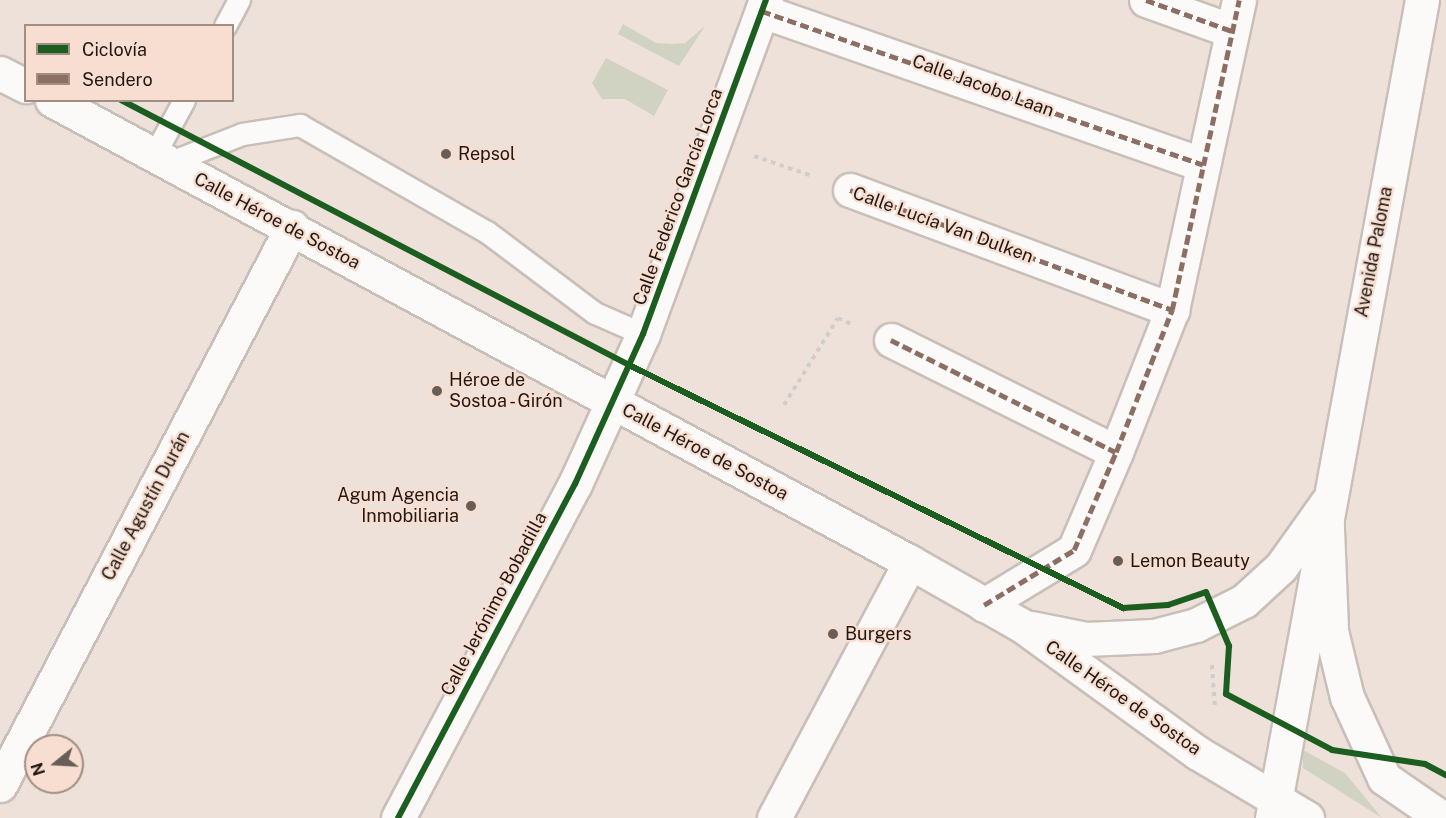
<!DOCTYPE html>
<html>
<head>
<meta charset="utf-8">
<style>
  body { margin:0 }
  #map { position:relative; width:1446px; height:818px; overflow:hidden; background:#eee1d9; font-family:"Public Sans",sans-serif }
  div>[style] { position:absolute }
  .green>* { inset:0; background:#d0d3c2 }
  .path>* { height:4px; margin-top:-2px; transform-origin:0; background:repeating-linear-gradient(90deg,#d1cdcb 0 4.5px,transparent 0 9px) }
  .roads { filter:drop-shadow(2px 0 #c9bfb9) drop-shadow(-2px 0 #c9bfb9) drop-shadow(0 2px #c9bfb9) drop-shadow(0 -2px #c9bfb9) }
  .lane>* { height:21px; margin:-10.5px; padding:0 10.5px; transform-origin:10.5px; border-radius:10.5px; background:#fcfaf9 }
  .street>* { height:33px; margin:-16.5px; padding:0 16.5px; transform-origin:16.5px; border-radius:16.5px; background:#fcfaf9 }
  .secondary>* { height:33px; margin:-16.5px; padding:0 16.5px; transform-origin:16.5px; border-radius:16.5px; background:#fcfaf9 }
  .primary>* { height:33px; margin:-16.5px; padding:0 16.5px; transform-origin:16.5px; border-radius:16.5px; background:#fcfaf9 }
  .quiet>* { height:4.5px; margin-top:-2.25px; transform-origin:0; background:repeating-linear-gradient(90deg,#8d6e63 0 9px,transparent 0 13.5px) }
  .cycleway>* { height:6px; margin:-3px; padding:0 3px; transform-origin:3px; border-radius:3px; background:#1b5e20 }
  .dots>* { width:16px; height:16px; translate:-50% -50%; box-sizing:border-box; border:3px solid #f7ded0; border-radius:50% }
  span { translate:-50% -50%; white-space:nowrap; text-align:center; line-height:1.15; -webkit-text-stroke:4.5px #f7ded0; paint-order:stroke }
  .street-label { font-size:18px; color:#201713 }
  .poi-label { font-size:18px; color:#201713 }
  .left { translate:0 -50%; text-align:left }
  .right { translate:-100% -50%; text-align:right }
  .legend { position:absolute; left:24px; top:24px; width:210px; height:78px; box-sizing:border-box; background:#f7ded0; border:2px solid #a18e84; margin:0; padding:8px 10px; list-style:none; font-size:18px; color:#201713 }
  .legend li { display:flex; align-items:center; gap:12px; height:30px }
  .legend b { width:30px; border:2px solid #a18e84 }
  .north { position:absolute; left:24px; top:734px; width:60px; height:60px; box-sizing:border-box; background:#f7ded0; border:2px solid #a18e84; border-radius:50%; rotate:252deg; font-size:16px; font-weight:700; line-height:24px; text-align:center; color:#201713 }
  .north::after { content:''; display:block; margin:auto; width:21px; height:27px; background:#685e58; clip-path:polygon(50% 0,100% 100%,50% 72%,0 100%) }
</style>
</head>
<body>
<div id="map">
  <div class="green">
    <div style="clip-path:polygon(623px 24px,656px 43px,672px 44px,685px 43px,705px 26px,679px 66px,618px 34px)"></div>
    <div style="clip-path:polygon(606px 58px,668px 90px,654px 116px,625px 99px,602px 99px,592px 83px)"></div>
    <div style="clip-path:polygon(1303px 750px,1345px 773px,1382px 818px,1303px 768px)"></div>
  </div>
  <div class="path">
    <div style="left:754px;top:156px;width:61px;rotate:19deg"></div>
    <div style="left:784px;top:405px;width:102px;rotate:-58.2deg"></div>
    <div style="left:838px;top:318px;width:14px;rotate:25deg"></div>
    <div style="left:1212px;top:665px;width:43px;rotate:86deg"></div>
  </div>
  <div class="roads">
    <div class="lane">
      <div style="left:225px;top:26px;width:30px;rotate:-62deg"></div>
      <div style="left:154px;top:155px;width:63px;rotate:-61.4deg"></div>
      <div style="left:168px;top:163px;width:79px;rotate:-21.4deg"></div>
      <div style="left:242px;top:134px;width:59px;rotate:-8.8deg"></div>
      <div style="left:300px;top:125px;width:215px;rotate:29.8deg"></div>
      <div style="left:487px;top:232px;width:135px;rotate:36.9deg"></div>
      <div style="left:595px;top:313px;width:52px;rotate:23.6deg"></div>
    </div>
    <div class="street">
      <div style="left:1146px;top:0;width:91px;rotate:19.8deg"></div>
      <div style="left:762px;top:11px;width:467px;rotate:19.2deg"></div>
      <div style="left:850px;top:190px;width:344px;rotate:20.4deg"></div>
      <div style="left:891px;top:340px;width:251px;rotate:26.5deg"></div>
      <div style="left:984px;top:605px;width:105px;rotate:-31.4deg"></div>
      <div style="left:1074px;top:550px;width:107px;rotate:-66.8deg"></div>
      <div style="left:1116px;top:452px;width:153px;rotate:-68.5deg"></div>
      <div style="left:1172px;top:310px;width:317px;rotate:-77.8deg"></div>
      <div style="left:0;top:785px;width:630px;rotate:-62.38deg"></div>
      <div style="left:398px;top:818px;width:378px;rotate:-62.1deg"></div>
      <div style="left:575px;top:484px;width:165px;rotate:-65.6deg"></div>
      <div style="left:643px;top:334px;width:356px;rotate:-69.8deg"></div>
      <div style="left:774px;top:818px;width:290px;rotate:-62deg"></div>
    </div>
    <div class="secondary">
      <div style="left:1272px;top:818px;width:832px;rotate:-79.61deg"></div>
    </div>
    <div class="primary">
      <div style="left:0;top:73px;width:29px;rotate:27deg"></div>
      <div style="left:52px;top:100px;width:974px;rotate:28.3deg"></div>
      <div style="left:910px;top:562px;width:128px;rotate:29.6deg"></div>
      <div style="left:1021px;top:625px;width:218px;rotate:35.9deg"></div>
      <div style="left:1198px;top:753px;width:127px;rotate:30.8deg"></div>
      <div style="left:1326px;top:504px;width:127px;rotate:87.7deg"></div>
      <div style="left:1331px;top:631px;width:68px;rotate:76.4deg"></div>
      <div style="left:1347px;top:697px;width:89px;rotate:65.4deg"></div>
      <div style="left:1384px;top:778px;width:70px;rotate:34.6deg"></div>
      <div style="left:1031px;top:628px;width:56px;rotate:11.3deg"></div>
      <div style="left:1086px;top:639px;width:68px;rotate:-2.5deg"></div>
      <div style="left:1154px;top:636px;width:43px;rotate:-14.7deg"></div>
      <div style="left:1196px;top:625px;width:54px;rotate:-26.6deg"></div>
      <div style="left:1244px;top:601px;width:50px;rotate:-42.6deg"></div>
      <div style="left:1281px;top:567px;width:77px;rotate:-54.5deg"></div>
    </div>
  </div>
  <div class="quiet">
    <div style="left:1146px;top:0;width:91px;rotate:19.8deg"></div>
    <div style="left:762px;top:11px;width:467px;rotate:19.2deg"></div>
    <div style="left:850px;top:190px;width:344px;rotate:20.4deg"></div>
    <div style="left:891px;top:340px;width:251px;rotate:26.5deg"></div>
    <div style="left:984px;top:605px;width:105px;rotate:-31.4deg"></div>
    <div style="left:1074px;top:550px;width:107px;rotate:-66.8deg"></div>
    <div style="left:1116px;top:452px;width:153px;rotate:-68.5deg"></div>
    <div style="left:1172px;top:310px;width:317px;rotate:-77.8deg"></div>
  </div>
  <div class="cycleway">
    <div style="left:121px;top:100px;width:573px;rotate:27.55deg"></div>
    <div style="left:629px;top:365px;width:551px;rotate:26.19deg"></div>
    <div style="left:1123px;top:608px;width:45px;rotate:-3.8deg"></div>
    <div style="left:1168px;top:605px;width:40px;rotate:-18.9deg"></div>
    <div style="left:1206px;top:592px;width:59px;rotate:66.9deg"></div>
    <div style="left:1229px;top:646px;width:48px;rotate:93.6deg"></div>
    <div style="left:1226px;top:694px;width:120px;rotate:27.8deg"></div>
    <div style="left:1332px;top:750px;width:94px;rotate:8.6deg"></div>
    <div style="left:1425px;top:764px;width:24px;rotate:28deg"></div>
    <div style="left:398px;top:818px;width:378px;rotate:-62.1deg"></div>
    <div style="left:575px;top:484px;width:165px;rotate:-65.6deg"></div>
    <div style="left:643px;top:334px;width:356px;rotate:-69.8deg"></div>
  </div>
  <div class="dots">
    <div style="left:446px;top:154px;background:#685e58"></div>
    <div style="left:437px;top:391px;background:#685e58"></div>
    <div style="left:471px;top:506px;background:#685e58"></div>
    <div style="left:1118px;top:561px;background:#685e58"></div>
    <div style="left:833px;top:634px;background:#685e58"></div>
  </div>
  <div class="street-label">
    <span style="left:983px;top:86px;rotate:20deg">Calle Jacobo Laan</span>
    <span style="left:678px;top:197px;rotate:-70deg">Calle Federico García Lorca</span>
    <span style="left:277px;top:221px;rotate:28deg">Calle Héroe de Sostoa</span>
    <span style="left:943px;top:225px;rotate:20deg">Calle Lucía Van Dulken</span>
    <span style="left:1374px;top:252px;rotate:-79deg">Avenida Paloma</span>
    <span style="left:705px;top:452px;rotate:28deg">Calle Héroe de Sostoa</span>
    <span style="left:146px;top:506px;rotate:-62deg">Calle Agustín Durán</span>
    <span style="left:494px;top:604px;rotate:-62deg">Calle Jerónimo Bobadilla</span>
    <span style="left:1123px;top:698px;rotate:35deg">Calle Héroe de Sostoa</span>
  </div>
  <div class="poi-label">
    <span class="left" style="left:458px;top:154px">Repsol</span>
    <span class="left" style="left:449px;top:391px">Héroe de<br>Sostoa - Girón</span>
    <span class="right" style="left:459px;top:506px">Agum Agencia<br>Inmobiliaria</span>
    <span class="left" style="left:1130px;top:561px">Lemon Beauty</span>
    <span class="left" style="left:845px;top:634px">Burgers</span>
  </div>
  <ul class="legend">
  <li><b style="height:8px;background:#1b5e20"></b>Ciclovía</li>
  <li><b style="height:8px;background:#8d6e63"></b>Sendero</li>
  </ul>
  <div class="north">N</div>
</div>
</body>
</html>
